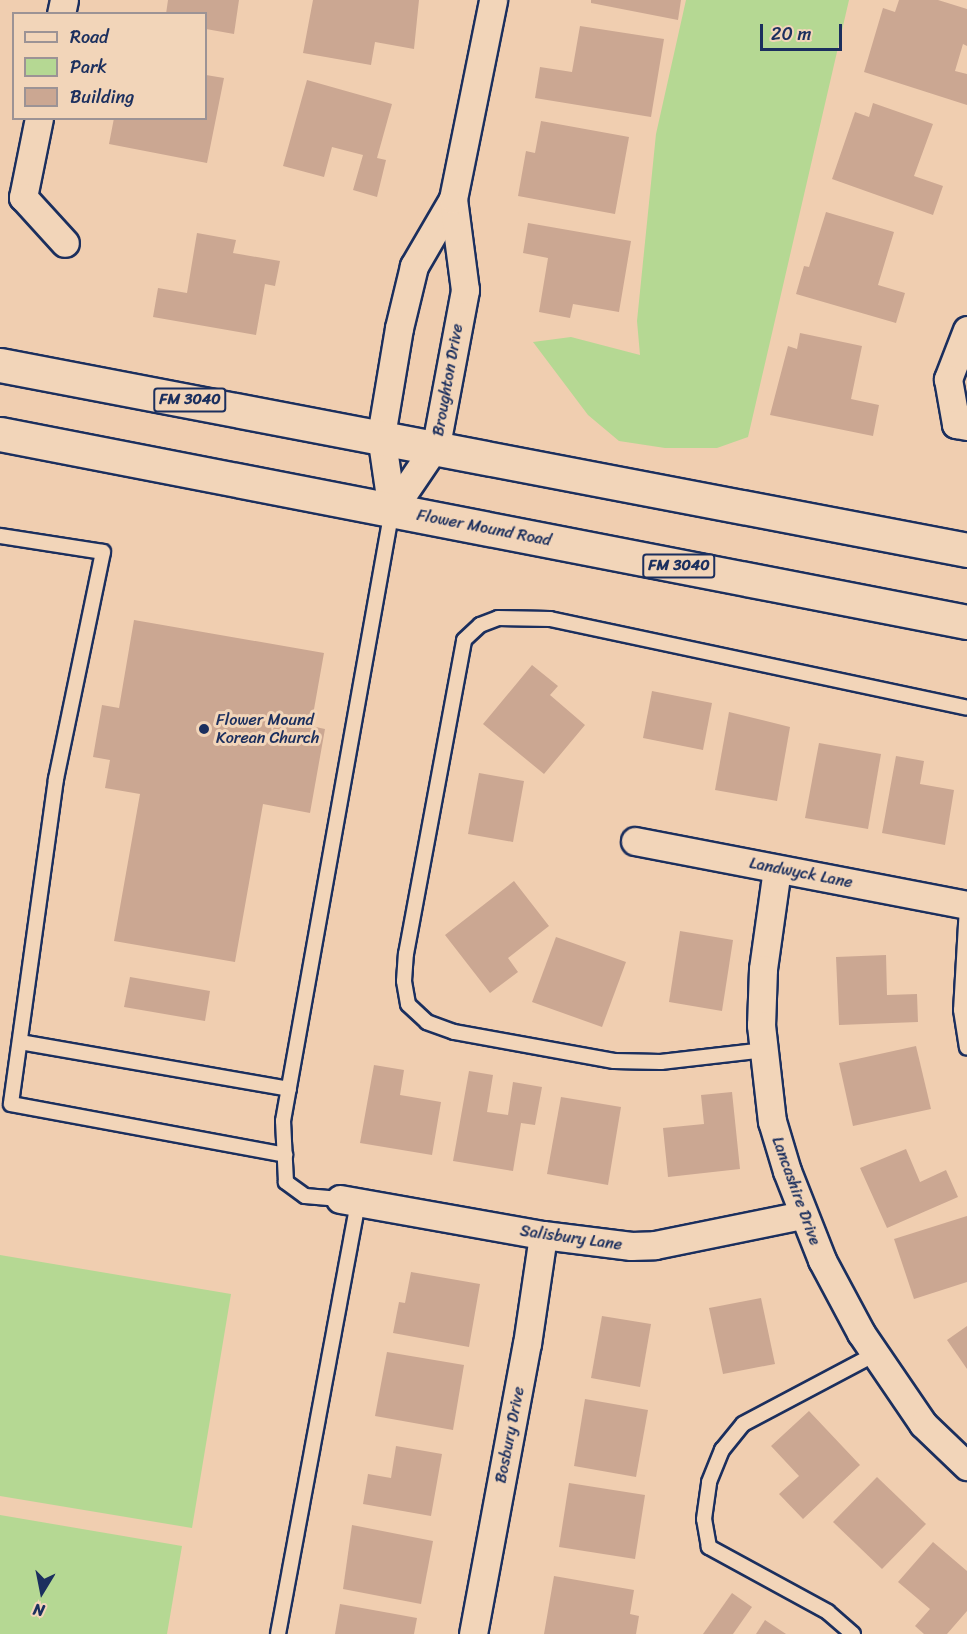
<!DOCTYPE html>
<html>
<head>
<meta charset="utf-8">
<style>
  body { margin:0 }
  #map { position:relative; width:967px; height:1634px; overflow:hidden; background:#f0ceb0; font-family:Sriracha,sans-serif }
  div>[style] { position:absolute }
  .green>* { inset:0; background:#b5d893 }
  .building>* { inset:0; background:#cba792 }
  .roads { filter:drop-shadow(2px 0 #1b2f5e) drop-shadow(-2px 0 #1b2f5e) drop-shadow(0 2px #1b2f5e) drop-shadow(0 -2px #1b2f5e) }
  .lane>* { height:14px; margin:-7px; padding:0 7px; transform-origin:7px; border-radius:7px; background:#f2d5b9 }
  .street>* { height:27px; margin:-13.5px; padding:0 13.5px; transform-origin:13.5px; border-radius:13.5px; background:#f2d5b9 }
  .primary>* { height:33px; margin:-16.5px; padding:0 16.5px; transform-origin:16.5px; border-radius:16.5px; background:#f2d5b9 }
  .dots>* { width:16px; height:16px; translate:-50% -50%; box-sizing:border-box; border:3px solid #f2d5b9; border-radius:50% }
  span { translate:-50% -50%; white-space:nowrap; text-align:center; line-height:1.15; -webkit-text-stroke:6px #f2d5b9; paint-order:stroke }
  .shield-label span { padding:2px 4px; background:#f2d5b9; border:2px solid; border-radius:4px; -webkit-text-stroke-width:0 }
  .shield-label { font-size:15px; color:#1b2f5e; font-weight:700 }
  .street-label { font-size:16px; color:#1b2f5e }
  .poi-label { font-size:16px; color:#1b2f5e }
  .left { translate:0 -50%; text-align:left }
  .legend { position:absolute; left:12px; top:12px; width:195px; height:108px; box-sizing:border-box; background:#f2d5b9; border:2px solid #9c9395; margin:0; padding:8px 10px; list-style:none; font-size:18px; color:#1b2f5e }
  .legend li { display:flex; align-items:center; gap:12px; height:30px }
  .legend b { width:30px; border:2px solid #9c9395 }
  .north { position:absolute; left:12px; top:1562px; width:60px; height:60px; -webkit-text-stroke:4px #f2d5b9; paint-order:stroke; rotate:190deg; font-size:16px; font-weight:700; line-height:24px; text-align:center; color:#1b2f5e }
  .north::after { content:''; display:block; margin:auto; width:21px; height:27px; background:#1b2f5e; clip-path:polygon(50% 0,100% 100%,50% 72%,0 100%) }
  .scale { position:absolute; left:760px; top:24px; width:82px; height:27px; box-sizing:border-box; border:3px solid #1b2f5e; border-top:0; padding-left:8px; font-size:18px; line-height:21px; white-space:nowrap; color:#1b2f5e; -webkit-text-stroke:4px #f2d5b9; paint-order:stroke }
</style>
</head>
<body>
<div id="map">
  <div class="green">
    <div style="clip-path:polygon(686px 0,849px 0,748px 437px,717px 448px,665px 448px,619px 441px,588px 415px,533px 342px,571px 337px,640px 355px,637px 321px,656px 134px)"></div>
    <div style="clip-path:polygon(0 1255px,231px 1294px,192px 1528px,0 1496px)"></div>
    <div style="clip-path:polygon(0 1515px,182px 1546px,167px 1634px,0 1634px)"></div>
  </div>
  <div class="building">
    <div style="clip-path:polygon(168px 0,239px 0,234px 34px,206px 29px,206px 14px,166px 14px)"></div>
    <div style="clip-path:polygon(313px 0,419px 0,414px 49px,375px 42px,371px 65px,303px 53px)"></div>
    <div style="clip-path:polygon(591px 0,681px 0,678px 20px,591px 3px)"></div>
    <div style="clip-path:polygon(899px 0,938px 0,967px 9px,967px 46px,963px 44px,955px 71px,967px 74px,967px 105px,864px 72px,883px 8px,895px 12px)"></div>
    <div style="clip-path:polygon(580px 26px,664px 39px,651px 117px,535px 98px,540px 67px,572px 72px)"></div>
    <div style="clip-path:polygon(206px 75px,224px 78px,207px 163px,109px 144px,114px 118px,206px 118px)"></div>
    <div style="clip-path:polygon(307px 80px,392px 104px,377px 158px,386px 160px,377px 197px,353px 190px,363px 155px,332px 147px,324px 177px,283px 166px)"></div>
    <div style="clip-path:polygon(873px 103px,933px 124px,914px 176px,943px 186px,933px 215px,832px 179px,855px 112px,869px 117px)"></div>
    <div style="clip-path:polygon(541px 121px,629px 137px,615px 214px,518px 196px,526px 151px,535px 153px)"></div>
    <div style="clip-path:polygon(826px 212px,894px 232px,878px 285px,905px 293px,896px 323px,796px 294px,804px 266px,809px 267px)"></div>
    <div style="clip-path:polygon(528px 223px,631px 241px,619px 312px,573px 304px,570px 318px,539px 312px,548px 258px,523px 253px)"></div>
    <div style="clip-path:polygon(197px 233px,236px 240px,233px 253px,280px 261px,275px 286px,265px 284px,256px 335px,153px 317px,158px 288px,187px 293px)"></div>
    <div style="clip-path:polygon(800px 333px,862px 346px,851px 399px,879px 405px,873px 436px,770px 415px,788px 346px,797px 349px)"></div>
    <div style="clip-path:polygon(134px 620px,324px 653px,311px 726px,325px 729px,310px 813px,263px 804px,235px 962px,114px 941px,140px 794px,105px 788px,110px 760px,93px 757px,102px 705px,119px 708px)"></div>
    <div style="clip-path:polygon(532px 665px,558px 686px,550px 695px,585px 725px,544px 774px,483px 724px)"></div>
    <div style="clip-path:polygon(652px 691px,712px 703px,703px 750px,643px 738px)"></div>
    <div style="clip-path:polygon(729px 712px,790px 727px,777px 801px,715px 790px)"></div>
    <div style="clip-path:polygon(819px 743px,881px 754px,868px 829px,805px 818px)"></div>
    <div style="clip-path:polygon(896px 756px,924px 761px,920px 784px,954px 790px,945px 845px,882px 833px)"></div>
    <div style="clip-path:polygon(479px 773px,524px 781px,513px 842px,468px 834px)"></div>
    <div style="clip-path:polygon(514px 881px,549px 926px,508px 958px,518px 972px,490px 993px,445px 935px)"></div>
    <div style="clip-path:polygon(680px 931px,733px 940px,722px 1011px,669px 1002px)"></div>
    <div style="clip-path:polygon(556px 937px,626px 962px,602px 1027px,532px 1002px)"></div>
    <div style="clip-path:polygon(886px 955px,887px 995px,917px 994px,918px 1022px,839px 1025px,836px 957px)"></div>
    <div style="clip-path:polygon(130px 977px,210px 991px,205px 1021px,124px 1007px)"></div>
    <div style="clip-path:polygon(916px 1046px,931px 1109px,853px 1126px,839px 1063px)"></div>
    <div style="clip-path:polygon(374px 1065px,404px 1070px,400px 1095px,441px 1102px,432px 1155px,360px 1143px)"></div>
    <div style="clip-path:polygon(469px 1071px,493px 1075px,487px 1112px,508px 1115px,513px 1082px,542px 1087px,535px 1125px,521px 1123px,513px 1171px,453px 1161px)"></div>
    <div style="clip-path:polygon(732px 1092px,740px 1169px,668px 1177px,663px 1128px,704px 1124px,701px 1095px)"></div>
    <div style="clip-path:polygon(561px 1097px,621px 1107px,608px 1185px,547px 1174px)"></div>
    <div style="clip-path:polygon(906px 1149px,920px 1182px,946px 1170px,958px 1197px,887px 1228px,860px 1168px)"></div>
    <div style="clip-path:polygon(967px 1216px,967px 1282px,914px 1299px,894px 1239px)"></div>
    <div style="clip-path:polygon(411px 1272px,480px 1284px,469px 1347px,393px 1333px,399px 1302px,405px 1303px)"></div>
    <div style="clip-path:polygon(761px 1298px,775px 1364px,723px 1374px,709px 1308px)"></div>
    <div style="clip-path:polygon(602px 1316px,651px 1324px,640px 1387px,591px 1378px)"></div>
    <div style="clip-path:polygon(967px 1326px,967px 1369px,947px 1340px)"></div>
    <div style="clip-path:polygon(387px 1352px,464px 1365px,453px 1430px,375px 1416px)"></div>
    <div style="clip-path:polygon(585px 1399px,648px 1410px,636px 1477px,574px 1466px)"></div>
    <div style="clip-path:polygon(809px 1411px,860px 1465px,803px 1519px,779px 1494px,799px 1476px,771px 1446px)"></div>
    <div style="clip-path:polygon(396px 1446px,442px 1454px,431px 1516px,363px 1504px,368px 1474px,391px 1478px)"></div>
    <div style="clip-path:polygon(877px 1477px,926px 1524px,882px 1569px,833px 1522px)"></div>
    <div style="clip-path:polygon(569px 1483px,645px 1495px,635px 1559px,559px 1547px)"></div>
    <div style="clip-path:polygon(352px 1525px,433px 1541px,421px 1604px,343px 1589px)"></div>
    <div style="clip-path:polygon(933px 1542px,967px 1571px,967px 1611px,947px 1634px,924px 1634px,915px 1626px,930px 1609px,898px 1582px)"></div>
    <div style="clip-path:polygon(554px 1576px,634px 1590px,630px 1614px,639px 1616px,636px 1634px,544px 1634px)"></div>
    <div style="clip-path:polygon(732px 1593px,752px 1607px,733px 1634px,703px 1634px)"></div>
    <div style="clip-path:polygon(340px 1604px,417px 1618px,414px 1634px,335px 1634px)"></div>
    <div style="clip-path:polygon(765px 1620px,786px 1634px,756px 1634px)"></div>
  </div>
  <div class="roads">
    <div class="lane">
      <div style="left:0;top:536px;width:104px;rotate:8.8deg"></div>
      <div style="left:103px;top:552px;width:232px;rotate:101.7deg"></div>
      <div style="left:56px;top:779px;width:328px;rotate:97.9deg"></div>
      <div style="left:11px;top:1104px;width:279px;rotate:10.5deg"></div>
      <div style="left:967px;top:907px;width:103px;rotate:93.3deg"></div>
      <div style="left:961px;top:1010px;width:38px;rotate:81deg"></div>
      <div style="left:20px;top:1042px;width:273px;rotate:9.9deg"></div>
      <div style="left:765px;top:1050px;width:105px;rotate:173.4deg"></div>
      <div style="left:661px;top:1062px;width:47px;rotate:-178.8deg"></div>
      <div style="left:614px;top:1061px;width:163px;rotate:-169.7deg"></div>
      <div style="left:454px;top:1032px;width:29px;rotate:-160deg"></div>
      <div style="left:427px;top:1022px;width:26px;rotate:-137deg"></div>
      <div style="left:408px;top:1004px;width:23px;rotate:-100deg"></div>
      <div style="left:404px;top:981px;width:27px;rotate:-86deg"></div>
      <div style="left:406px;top:954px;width:319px;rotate:-79.5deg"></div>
      <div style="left:464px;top:640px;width:22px;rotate:-43deg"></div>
      <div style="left:480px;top:625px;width:19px;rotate:-21deg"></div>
      <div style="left:498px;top:618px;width:52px;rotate:1.1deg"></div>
      <div style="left:550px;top:619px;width:426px;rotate:12deg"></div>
      <div style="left:340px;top:1199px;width:35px;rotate:-175deg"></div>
      <div style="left:305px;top:1196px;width:24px;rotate:-144deg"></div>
      <div style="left:286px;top:1182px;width:61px;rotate:-92.8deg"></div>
      <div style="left:283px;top:1121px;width:621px;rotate:-79.89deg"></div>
      <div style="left:278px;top:1634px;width:439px;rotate:-79.5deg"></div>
      <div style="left:853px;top:1634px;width:33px;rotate:-139deg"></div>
      <div style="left:828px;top:1612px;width:136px;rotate:-151.4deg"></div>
      <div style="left:709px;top:1547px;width:28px;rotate:-100deg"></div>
      <div style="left:704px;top:1519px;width:37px;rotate:-82deg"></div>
      <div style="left:709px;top:1482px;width:35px;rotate:-68deg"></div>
      <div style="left:722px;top:1450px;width:33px;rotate:-51deg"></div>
      <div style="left:743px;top:1424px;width:149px;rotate:-27.9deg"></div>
    </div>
    <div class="street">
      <div style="left:61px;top:14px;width:14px;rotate:-78deg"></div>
      <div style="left:39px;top:118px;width:81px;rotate:101.4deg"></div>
      <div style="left:23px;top:197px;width:62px;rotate:47.6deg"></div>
      <div style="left:453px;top:199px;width:78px;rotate:120.2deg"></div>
      <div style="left:414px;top:266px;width:64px;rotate:103.6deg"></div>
      <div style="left:399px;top:328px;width:109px;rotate:99.5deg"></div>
      <div style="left:381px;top:435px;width:76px;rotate:81.7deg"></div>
      <div style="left:392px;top:510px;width:78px;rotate:-55.9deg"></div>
      <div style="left:436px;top:445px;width:158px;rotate:-79.4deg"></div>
      <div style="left:465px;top:290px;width:92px;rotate:-97.5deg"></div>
      <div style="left:453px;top:199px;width:203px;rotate:-78.6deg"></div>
      <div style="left:967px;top:330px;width:53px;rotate:111.2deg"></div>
      <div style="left:948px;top:379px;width:46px;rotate:79.9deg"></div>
      <div style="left:956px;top:424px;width:11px;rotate:10deg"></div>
      <div style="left:635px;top:841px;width:338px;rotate:10.9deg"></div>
      <div style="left:777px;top:869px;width:101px;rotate:98deg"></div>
      <div style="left:763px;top:969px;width:56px;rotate:92deg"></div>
      <div style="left:761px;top:1025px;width:97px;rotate:83.5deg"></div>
      <div style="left:772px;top:1121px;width:52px;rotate:73.3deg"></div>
      <div style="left:787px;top:1171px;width:96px;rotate:68.5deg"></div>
      <div style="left:822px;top:1260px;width:83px;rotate:61.9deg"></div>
      <div style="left:861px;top:1333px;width:110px;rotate:55.7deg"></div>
      <div style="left:923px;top:1424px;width:61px;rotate:43.7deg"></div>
      <div style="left:340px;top:1199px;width:206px;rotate:10.1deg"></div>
      <div style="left:543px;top:1235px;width:89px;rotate:7.1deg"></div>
      <div style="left:631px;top:1246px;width:24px;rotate:-2deg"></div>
      <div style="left:655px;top:1245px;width:151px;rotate:-11.5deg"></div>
      <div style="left:473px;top:1634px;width:295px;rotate:-79.5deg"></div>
      <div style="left:527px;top:1344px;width:110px;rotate:-81.6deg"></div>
    </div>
    <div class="primary">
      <div style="left:0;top:365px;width:985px;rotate:10.83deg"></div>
      <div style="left:0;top:434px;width:985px;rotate:11deg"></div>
    </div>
  </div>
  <div class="dots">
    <div style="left:204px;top:729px;background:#1b2f5e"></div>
  </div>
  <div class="shield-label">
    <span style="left:190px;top:400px">FM 3040</span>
    <span style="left:679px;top:566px">FM 3040</span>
  </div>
  <div class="street-label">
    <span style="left:448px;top:380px;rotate:-80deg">Broughton Drive</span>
    <span style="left:484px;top:528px;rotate:11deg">Flower Mound Road</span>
    <span style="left:801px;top:873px;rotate:11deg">Landwyck Lane</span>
    <span style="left:796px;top:1191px;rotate:70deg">Lancashire Drive</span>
    <span style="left:571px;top:1238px;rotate:8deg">Salisbury Lane</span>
    <span style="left:510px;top:1435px;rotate:-79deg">Bosbury Drive</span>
  </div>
  <div class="poi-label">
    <span class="left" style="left:216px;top:729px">Flower Mound<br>Korean Church</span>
  </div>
  <ul class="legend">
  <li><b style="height:8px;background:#f2d5b9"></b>Road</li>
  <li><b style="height:16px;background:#b5d893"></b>Park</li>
  <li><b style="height:16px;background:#cba792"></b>Building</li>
  </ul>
  <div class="north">N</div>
  <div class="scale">20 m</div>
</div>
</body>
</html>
